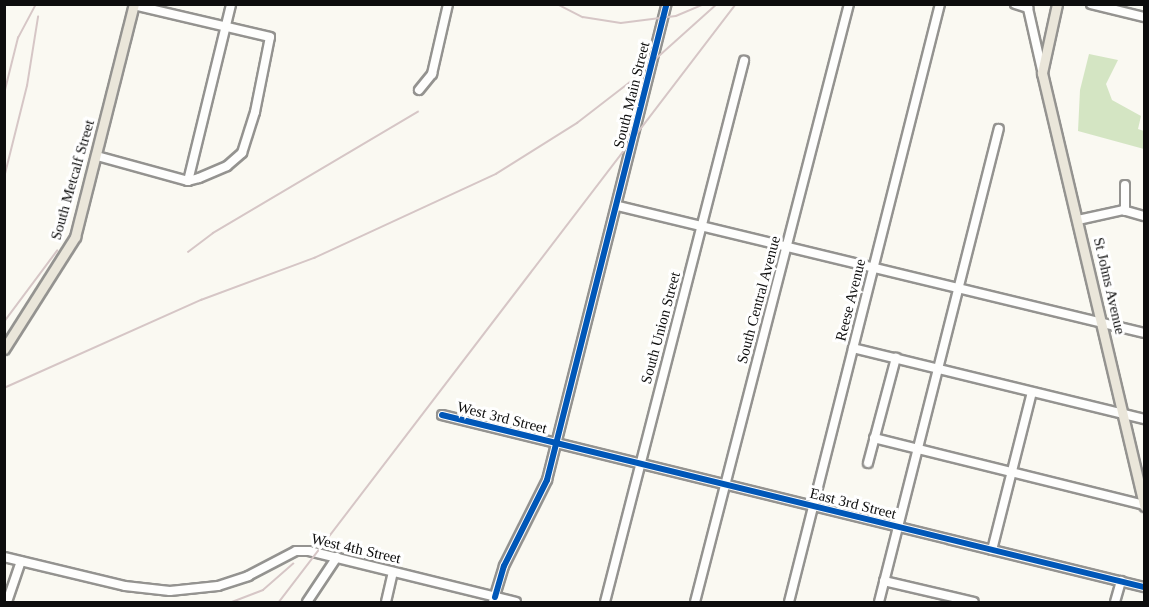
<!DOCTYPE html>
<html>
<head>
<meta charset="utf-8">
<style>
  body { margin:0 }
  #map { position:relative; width:1149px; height:607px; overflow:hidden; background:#faf9f2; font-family:"Times New Roman",serif }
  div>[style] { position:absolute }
  .forest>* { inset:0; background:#d4e5c3 }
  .roads { filter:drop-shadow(2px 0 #949390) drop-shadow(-2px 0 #949390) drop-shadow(0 2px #949390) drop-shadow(0 -2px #949390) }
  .minor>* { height:8px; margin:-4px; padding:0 4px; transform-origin:4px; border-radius:4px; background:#fefefd }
  .major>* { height:9px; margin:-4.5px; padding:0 4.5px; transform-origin:4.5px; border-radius:4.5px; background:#eae6da }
  .rail>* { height:1.5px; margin:-0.75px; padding:0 0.75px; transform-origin:0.75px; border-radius:0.75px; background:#d6c6c6 }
  .cycleway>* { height:6px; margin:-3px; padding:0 3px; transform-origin:3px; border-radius:3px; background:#0057b8 }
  span { translate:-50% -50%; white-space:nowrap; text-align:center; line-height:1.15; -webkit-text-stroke:6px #fff; paint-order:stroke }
  .street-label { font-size:15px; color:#0d0d0d }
  .frame { position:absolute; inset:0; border:6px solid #0d0d0d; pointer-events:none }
</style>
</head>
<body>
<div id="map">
  <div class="forest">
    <div style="clip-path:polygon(1089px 54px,1118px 60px,1106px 84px,1112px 100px,1141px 116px,1138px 129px,1144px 131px,1144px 149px,1078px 131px,1080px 90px)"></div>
  </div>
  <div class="roads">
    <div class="minor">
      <div style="left:1015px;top:4px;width:14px;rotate:17deg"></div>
      <div style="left:1027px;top:4px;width:68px;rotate:77.2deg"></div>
      <div style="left:1091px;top:4px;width:55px;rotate:13.8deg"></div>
      <div style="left:419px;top:90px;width:21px;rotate:-51deg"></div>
      <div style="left:432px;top:74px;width:72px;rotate:-77.1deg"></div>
      <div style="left:97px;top:156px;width:94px;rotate:15.4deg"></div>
      <div style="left:188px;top:181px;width:11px;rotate:-15deg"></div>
      <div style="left:199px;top:178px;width:30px;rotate:-23deg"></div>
      <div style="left:227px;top:166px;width:20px;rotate:-41deg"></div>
      <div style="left:242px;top:153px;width:43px;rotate:-72.4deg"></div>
      <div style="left:255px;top:112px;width:76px;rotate:-78.7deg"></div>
      <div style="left:270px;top:37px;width:140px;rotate:-166.8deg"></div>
      <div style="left:188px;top:181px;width:182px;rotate:-76.3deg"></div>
      <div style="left:1125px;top:185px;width:26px;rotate:90deg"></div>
      <div style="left:618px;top:206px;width:541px;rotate:13.57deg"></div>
      <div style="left:1078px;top:220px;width:46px;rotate:-12.5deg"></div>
      <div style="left:1123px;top:210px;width:22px;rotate:16deg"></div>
      <div style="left:853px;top:348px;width:300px;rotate:13.7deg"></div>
      <div style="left:442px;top:415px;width:723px;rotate:13.77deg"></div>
      <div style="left:874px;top:438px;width:278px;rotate:13.9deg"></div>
      <div style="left:868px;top:463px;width:109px;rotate:-75.1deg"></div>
      <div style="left:992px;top:550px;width:163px;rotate:-75.8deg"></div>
      <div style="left:4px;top:557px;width:124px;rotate:13.5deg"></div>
      <div style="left:125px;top:586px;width:45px;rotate:6.3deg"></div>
      <div style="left:170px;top:591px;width:48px;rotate:-5.9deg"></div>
      <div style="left:218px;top:586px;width:32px;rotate:-18deg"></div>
      <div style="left:248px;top:576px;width:54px;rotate:-27.5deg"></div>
      <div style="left:296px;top:551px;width:13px"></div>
      <div style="left:309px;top:551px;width:213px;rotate:13.8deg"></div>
      <div style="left:884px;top:581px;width:92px;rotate:13.1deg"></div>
      <div style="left:7px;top:602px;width:43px;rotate:-71.1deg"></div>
      <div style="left:307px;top:602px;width:54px;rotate:-56.3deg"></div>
      <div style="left:386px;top:602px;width:31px;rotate:-77deg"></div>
      <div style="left:493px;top:602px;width:38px;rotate:-73deg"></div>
      <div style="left:504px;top:566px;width:96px;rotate:-63.4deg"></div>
      <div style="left:547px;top:480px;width:491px;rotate:-75.9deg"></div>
      <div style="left:605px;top:602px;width:559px;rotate:-75.59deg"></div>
      <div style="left:695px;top:602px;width:618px;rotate:-75.56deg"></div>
      <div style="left:789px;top:602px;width:617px;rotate:-75.83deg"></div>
      <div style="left:879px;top:602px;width:488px;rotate:-75.8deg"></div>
      <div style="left:1115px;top:602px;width:22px;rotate:-74deg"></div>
    </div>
    <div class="major">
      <div style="left:1057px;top:4px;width:71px;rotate:102.3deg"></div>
      <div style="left:1042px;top:73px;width:445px;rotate:76.7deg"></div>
      <div style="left:4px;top:349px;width:133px;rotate:-57.6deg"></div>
      <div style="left:75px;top:237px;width:240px;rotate:-75.8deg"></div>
    </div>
  </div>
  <div class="rail">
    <div style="left:557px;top:4px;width:29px;rotate:27deg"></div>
    <div style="left:583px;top:17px;width:38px;rotate:9deg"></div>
    <div style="left:621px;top:23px;width:55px;rotate:-7.3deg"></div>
    <div style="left:676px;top:16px;width:30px;rotate:-23deg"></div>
    <div style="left:4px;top:94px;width:58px;rotate:-76deg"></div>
    <div style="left:18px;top:38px;width:38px;rotate:-62deg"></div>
    <div style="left:4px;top:178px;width:95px;rotate:-76deg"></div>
    <div style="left:27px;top:86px;width:70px;rotate:-80.9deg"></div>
    <div style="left:188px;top:252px;width:31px;rotate:-37deg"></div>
    <div style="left:213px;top:233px;width:238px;rotate:-30.6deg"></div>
    <div style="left:4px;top:322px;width:89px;rotate:-53.3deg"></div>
    <div style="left:4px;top:388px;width:216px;rotate:-24.1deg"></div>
    <div style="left:201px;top:300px;width:121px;rotate:-20.4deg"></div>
    <div style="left:314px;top:258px;width:200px;rotate:-24.8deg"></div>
    <div style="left:496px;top:174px;width:96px;rotate:-32.2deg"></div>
    <div style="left:577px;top:123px;width:67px;rotate:-37.7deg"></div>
    <div style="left:630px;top:82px;width:117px;rotate:-41.9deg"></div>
    <div style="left:232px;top:602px;width:33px;rotate:-21deg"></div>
    <div style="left:263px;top:590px;width:40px;rotate:-41deg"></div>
    <div style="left:279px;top:602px;width:753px;rotate:-52.61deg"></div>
  </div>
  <div class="cycleway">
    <div style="left:442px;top:415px;width:723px;rotate:13.77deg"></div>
    <div style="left:495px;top:597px;width:32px;rotate:-74deg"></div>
    <div style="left:504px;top:566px;width:96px;rotate:-63.4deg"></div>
    <div style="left:547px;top:480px;width:491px;rotate:-75.9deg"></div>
  </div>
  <div class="street-label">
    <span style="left:632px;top:95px;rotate:-76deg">South Main Street</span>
    <span style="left:73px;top:180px;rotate:-74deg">South Metcalf Street</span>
    <span style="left:1109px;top:286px;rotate:77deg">St Johns Avenue</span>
    <span style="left:759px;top:300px;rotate:-75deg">South Central Avenue</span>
    <span style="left:851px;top:300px;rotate:-76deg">Reese Avenue</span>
    <span style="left:661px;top:328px;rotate:-75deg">South Union Street</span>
    <span style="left:502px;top:418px;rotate:14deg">West 3rd Street</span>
    <span style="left:853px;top:504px;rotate:14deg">East 3rd Street</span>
    <span style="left:356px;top:549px;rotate:13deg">West 4th Street</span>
  </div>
  <div class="frame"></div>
</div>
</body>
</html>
